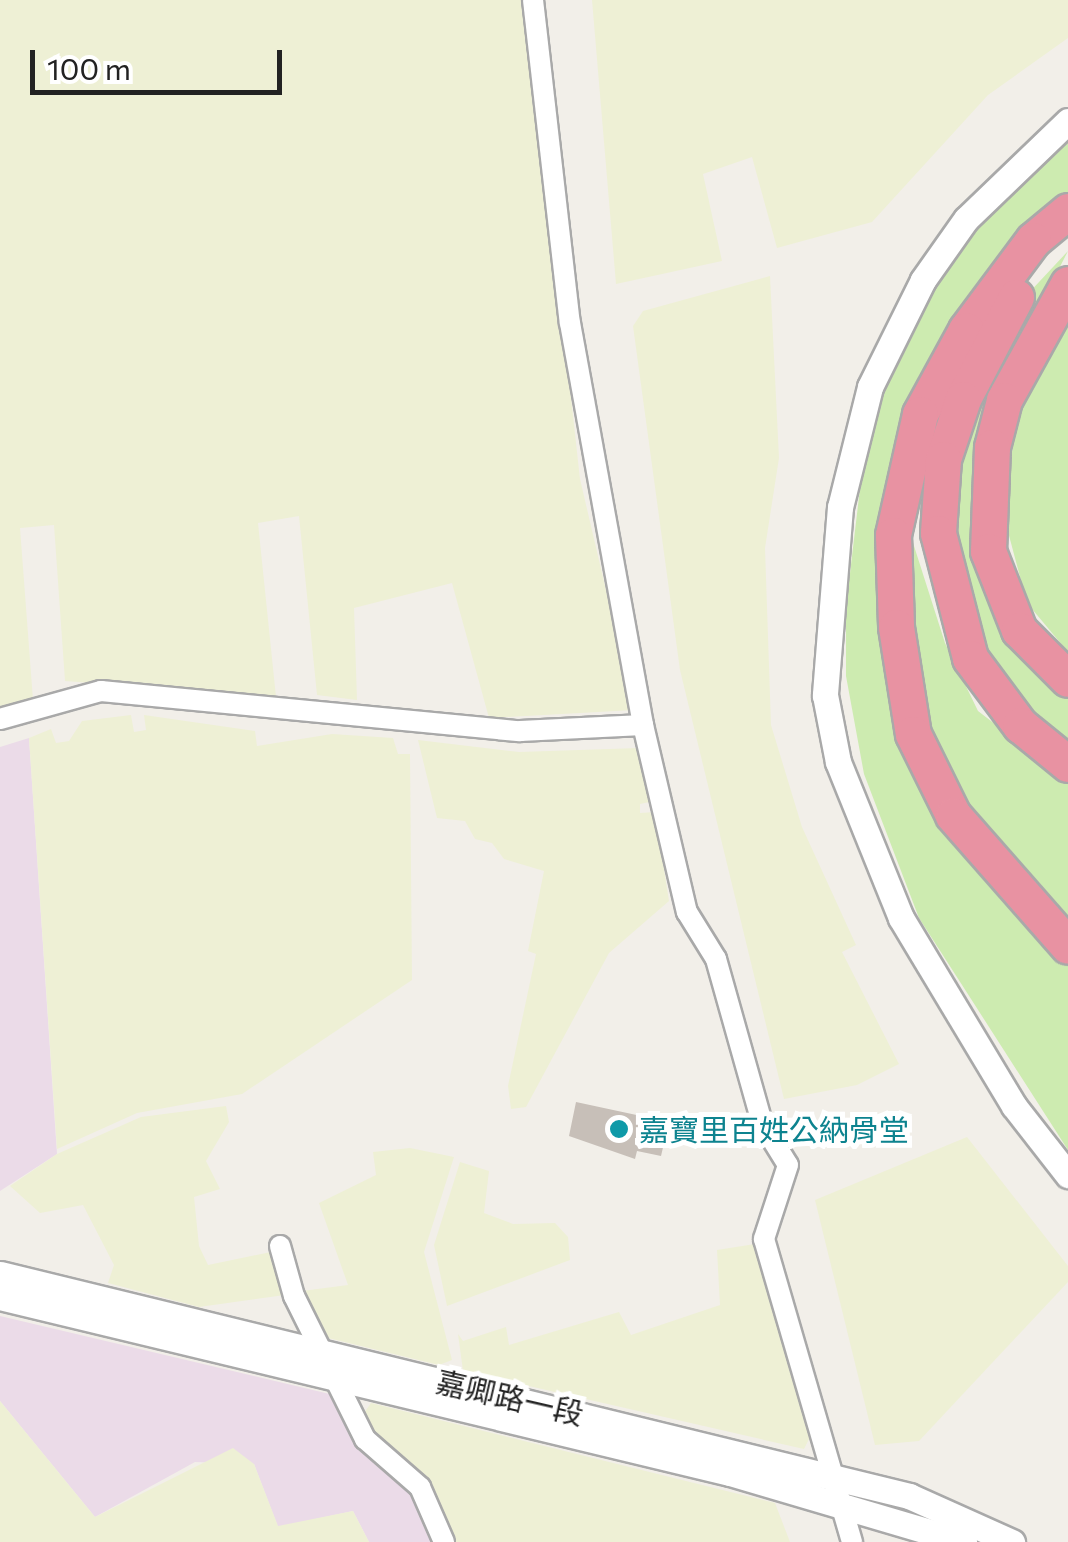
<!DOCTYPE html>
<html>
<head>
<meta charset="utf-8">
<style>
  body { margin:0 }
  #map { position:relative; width:1068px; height:1542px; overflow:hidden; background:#f2efe9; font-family:Commissioner,"Noto Sans TC",sans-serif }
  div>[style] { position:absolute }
  .industrial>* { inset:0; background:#ebdbe8 }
  .farmland>* { inset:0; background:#eef0d5 }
  .grass>* { inset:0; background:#cdebb0 }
  .building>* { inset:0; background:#c7bfb8 }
  .roads { filter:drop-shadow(2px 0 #a9a9a9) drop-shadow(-2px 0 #a9a9a9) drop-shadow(0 2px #a9a9a9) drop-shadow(0 -2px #a9a9a9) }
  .minor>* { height:20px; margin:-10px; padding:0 10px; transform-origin:10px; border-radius:10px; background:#fff }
  .tertiary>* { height:25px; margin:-12.5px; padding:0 12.5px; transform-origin:12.5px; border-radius:12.5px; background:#fff }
  .motorway>* { height:35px; margin:-17.5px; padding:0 17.5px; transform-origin:17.5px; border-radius:17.5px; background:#e892a2 }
  .dots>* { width:28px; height:28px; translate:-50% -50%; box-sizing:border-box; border:5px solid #fff; border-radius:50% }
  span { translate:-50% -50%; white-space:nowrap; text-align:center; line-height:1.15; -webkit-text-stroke:10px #fff; paint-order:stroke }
  .culture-label { font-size:30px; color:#0d838f }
  .left { translate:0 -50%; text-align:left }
  .street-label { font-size:30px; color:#222 }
  .scale { position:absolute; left:30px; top:50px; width:252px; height:45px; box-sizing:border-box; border:5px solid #222; border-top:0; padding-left:12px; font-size:30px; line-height:35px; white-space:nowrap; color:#222; -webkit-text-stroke:8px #fff; paint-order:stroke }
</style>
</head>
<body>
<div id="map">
  <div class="industrial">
    <div style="clip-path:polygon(29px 738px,57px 1154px,0 1191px,0 747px)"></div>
    <div style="clip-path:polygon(0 1316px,338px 1396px,353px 1435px,419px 1501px,432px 1542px,369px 1542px,353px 1511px,278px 1527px,254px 1464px,195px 1462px,95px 1517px,0 1401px)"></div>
  </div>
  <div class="farmland">
    <div style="clip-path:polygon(0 0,527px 0,580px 479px,634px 710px,489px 718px,452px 583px,354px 608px,357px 700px,317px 695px,299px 516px,258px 523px,276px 697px,65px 681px,54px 525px,20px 528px,33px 700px,0 710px)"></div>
    <div style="clip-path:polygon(592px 0,1068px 0,1068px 38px,988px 95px,872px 222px,777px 248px,752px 157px,703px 174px,722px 261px,616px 284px)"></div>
    <div style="clip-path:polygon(770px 276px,779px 458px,765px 548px,771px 725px,802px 827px,856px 945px,842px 952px,899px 1064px,857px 1085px,784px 1099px,680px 670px,633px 326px,643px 311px)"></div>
    <div style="clip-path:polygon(131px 715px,134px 732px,146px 730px,144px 715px,255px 731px,257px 746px,332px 734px,393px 738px,398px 754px,410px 754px,412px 980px,242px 1094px,137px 1113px,57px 1149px,29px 738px,51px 729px,56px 743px,69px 741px,82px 721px)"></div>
    <div style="clip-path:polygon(418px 740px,519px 752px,639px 748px,654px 801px,640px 804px,640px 813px,655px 812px,669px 901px,609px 953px,526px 1107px,511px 1109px,508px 1086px,536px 954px,528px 951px,544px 871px,504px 859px,492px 843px,475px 839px,465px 821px,437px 818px)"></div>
    <div style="clip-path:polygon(226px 1106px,229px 1122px,206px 1161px,220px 1189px,194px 1197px,199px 1246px,208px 1265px,271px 1252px,285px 1295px,199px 1307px,108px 1283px,114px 1265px,83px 1205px,40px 1213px,10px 1186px,57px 1154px,141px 1117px)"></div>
    <div style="clip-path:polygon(967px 1137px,1068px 1266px,1068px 1282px,919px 1441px,875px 1445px,815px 1200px)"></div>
    <div style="clip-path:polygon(410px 1148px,454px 1157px,424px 1252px,452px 1360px,439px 1365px,320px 1336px,302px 1291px,348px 1285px,319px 1203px,376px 1175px,373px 1152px)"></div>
    <div style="clip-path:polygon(460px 1162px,489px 1171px,484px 1213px,513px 1224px,555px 1223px,568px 1237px,570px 1260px,447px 1306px,434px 1245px)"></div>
    <div style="clip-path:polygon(755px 1244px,810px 1437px,804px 1449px,463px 1371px,458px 1334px,463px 1341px,506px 1327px,509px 1345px,619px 1312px,631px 1335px,720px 1305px,717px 1250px)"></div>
    <div style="clip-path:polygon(0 1401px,95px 1517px,233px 1448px,254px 1464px,278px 1526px,353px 1511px,369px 1542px,0 1542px)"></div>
    <div style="clip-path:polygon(371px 1403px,775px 1503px,790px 1542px,449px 1542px,442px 1512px,422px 1481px,368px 1431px,364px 1413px)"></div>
  </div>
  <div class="grass">
    <div style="clip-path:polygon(1068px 136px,1068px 192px,971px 304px,879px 572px,878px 625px,892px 703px,914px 658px,907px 524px,945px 643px,978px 711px,1068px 780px,1068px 1150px,919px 918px,864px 774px,846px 676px,846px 607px,867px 429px,890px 370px,938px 270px,978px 221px)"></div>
    <div style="clip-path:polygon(1068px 251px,1007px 371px,999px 623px,1050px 688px,1068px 674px,1068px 747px,996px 675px,961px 593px,949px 475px,1025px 297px)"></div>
    <div style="clip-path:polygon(1068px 307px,1068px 652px,1027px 603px,1003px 513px,1017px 418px)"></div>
  </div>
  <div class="building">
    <div style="clip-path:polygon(576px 1102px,669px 1122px,661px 1156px,637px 1151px,635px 1159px,569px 1136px)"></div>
  </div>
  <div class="roads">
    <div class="minor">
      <div style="left:533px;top:0;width:325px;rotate:83.5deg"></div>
      <div style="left:570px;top:323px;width:409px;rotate:79.7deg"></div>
      <div style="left:643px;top:725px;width:192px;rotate:76.8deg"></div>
      <div style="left:687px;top:912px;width:55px;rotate:58.3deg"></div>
      <div style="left:716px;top:959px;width:170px;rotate:74.3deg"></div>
      <div style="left:762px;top:1123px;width:49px;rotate:58.2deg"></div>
      <div style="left:788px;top:1165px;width:78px;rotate:108deg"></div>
      <div style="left:764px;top:1239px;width:316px;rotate:73.8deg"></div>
      <div style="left:0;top:719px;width:105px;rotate:-15.5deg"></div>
      <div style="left:101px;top:691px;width:421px;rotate:5.5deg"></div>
      <div style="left:520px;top:731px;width:123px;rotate:-2.8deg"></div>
      <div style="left:280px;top:1246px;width:52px;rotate:74.4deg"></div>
      <div style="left:294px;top:1296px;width:160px;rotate:63.6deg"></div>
      <div style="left:365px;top:1439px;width:73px;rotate:41.1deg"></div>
      <div style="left:420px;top:1487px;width:60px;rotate:66.4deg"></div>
    </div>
    <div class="tertiary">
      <div style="left:1068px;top:121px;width:141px;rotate:136.1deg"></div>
      <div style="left:966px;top:219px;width:75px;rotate:125.2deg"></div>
      <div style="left:923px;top:280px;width:119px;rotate:116.4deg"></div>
      <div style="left:870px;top:387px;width:124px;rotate:104deg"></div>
      <div style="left:840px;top:507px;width:189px;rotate:94.6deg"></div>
      <div style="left:825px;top:695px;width:68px;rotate:79deg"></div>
      <div style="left:838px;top:762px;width:168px;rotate:68deg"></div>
      <div style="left:901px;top:918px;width:219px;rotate:59deg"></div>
      <div style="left:1014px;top:1106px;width:88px;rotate:52deg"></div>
      <div style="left:0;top:1274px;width:936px;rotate:13.72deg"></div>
      <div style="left:909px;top:1496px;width:113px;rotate:24.1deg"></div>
      <div style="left:0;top:1297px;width:751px;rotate:13.56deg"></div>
      <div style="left:730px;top:1473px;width:244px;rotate:16.4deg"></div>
    </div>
    <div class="motorway">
      <div style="left:1068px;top:211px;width:45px;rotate:140.4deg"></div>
      <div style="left:1033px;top:240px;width:112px;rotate:126.7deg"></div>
      <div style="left:966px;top:330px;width:96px;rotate:118.7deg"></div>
      <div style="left:920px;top:414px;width:124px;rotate:102.6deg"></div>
      <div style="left:893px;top:535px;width:92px;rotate:88.1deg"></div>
      <div style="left:896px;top:627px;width:108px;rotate:81deg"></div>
      <div style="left:913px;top:734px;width:90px;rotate:63.7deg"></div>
      <div style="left:953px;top:815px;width:174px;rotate:48.7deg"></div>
      <div style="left:1068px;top:284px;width:132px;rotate:118.9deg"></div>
      <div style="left:1004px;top:400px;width:49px;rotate:104.3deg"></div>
      <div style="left:992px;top:447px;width:104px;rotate:92.2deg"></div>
      <div style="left:988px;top:551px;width:85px;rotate:68.6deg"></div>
      <div style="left:1019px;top:630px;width:69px;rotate:45deg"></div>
      <div style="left:1016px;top:297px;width:115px;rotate:117.5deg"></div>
      <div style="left:963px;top:399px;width:63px;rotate:108.4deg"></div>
      <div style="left:943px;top:459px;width:74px;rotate:93.9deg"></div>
      <div style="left:938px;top:533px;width:129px;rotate:75.6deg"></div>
      <div style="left:970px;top:658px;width:84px;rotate:53.3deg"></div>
      <div style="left:1020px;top:725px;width:62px;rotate:39.1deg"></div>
    </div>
  </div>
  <div class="dots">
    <div style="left:619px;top:1129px;background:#0f9aa8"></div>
  </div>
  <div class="culture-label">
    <span class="left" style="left:639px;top:1129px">嘉寶里百姓公納骨堂</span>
  </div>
  <div class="street-label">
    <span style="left:510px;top:1397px;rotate:13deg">嘉卿路一段</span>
  </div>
  <div class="scale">100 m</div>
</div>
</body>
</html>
